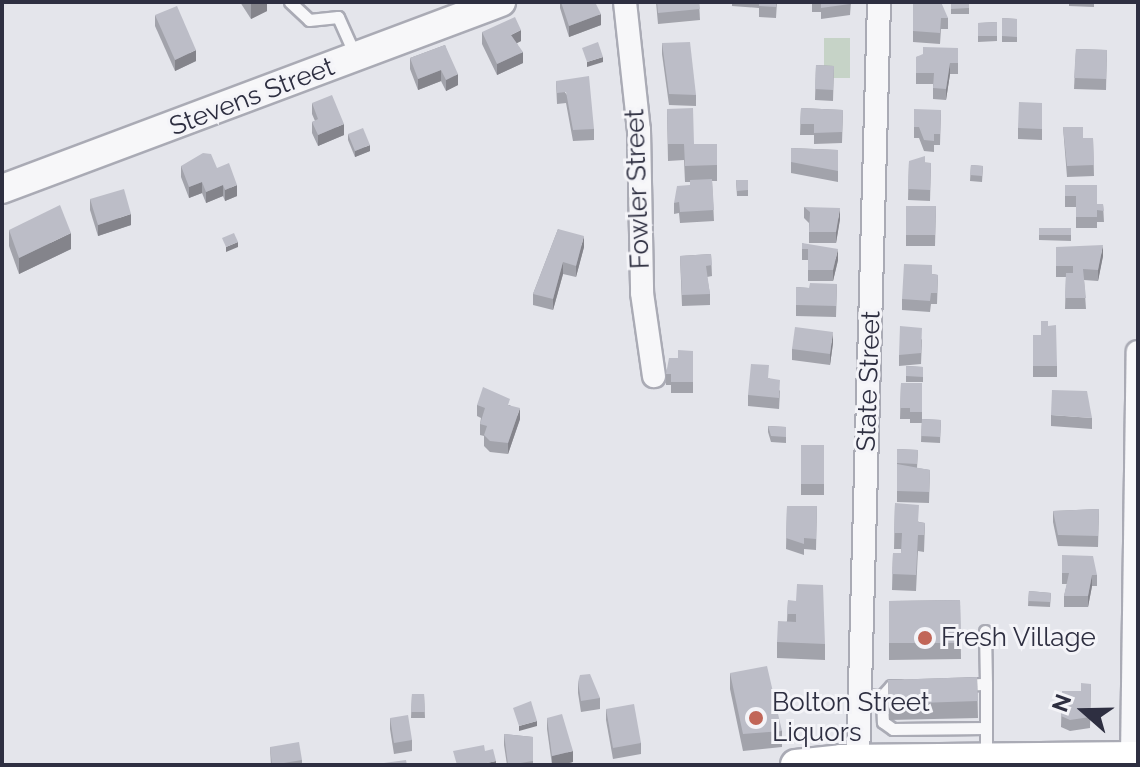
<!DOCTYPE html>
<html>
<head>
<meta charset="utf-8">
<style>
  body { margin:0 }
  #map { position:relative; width:1140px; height:767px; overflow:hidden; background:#e4e5eb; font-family:Raleway,sans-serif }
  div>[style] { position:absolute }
  .green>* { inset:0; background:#c6d3c7 }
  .roads { filter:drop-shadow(2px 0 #aaabb5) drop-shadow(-2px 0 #aaabb5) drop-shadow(0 2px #aaabb5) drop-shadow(0 -2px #aaabb5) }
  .service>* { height:11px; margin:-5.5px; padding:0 5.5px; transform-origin:5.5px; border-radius:5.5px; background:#f7f7f9 }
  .minor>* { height:22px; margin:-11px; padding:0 11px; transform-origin:11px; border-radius:11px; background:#f7f7f9 }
  .tertiary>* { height:28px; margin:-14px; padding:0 14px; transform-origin:14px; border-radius:14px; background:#f7f7f9 }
  .secondary>* { height:30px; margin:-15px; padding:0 15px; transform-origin:15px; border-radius:15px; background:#fff }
  .wall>* { inset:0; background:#a2a3ab }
  .shaded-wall>* { inset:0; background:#84848b }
  .building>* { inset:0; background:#bcbdc7 }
  .dots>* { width:22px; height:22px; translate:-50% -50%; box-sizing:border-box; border:4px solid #f4f4f8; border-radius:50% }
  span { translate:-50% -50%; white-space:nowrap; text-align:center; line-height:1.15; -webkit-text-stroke:6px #f4f4f8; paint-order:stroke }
  .street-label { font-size:26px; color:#2e2f41 }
  .poi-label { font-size:26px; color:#2e2f41 }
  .left { translate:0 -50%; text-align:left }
  .frame { position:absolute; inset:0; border:4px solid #2e2f41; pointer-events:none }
  .north { position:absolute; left:1044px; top:671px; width:80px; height:80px; -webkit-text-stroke:6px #f4f4f8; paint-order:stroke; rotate:290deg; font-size:22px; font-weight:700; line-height:32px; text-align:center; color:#2e2f41 }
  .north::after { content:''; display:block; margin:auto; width:28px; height:36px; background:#2e2f41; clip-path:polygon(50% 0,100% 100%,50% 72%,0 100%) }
</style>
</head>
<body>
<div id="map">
  <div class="green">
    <div style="clip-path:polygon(824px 38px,850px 38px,850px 78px,824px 78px)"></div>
  </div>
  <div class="roads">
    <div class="service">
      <div style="left:290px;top:2px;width:26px;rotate:43deg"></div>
      <div style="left:309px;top:20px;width:29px;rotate:-6deg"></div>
      <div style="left:338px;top:17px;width:44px;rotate:65.8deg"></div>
      <div style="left:985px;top:631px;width:53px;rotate:88.9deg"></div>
      <div style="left:964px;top:685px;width:22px;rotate:-3deg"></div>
      <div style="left:986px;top:684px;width:74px;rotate:90deg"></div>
      <div style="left:860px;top:695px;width:22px;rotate:3deg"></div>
      <div style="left:882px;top:696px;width:13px;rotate:-48deg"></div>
      <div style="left:891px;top:686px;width:8px"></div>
      <div style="left:882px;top:696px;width:26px;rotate:88deg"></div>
      <div style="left:883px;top:722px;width:12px;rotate:35deg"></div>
      <div style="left:893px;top:729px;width:93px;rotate:-0.6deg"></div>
    </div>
    <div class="minor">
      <div style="left:625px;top:2px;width:129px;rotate:83.8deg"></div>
      <div style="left:639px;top:130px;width:163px;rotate:88.9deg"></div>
      <div style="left:642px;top:293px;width:84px;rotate:81.8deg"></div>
      <div style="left:1132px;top:757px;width:405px;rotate:-89.2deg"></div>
      <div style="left:858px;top:759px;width:757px;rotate:-88.41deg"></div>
    </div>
    <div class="tertiary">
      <div style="left:2px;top:189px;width:533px;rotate:-20.54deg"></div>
    </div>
    <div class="secondary">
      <div style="left:796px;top:765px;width:45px;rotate:-6.3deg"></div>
      <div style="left:841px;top:760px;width:297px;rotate:-0.6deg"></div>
    </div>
  </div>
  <div class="wall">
    <div style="clip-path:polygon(240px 2px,267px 2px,267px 11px,251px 19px)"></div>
    <div style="clip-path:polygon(560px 2px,595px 2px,601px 25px,569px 37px,560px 8px)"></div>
    <div style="clip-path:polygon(656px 2px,699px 2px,700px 20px,658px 24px)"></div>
    <div style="clip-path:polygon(732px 2px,777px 2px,776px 18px,759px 17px,759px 8px,732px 6px)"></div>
    <div style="clip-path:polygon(812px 2px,851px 2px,850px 15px,821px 19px,821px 12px,812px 12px)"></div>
    <div style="clip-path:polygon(913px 2px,948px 18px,948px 29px,941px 29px,940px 44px,913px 42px)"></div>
    <div style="clip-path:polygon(951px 2px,969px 2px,969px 14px,951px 14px)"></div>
    <div style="clip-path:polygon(1069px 2px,1094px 2px,1094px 7px,1069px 6px)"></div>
    <div style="clip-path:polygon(155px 15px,196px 61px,175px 71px,155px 26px)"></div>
    <div style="clip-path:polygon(1002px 18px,1017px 19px,1017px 42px,1002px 42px)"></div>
    <div style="clip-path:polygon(997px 22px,997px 41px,978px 42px,978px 23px)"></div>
    <div style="clip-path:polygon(482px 32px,521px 41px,517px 43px,523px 63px,497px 75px,482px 44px)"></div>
    <div style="clip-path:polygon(662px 43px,696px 95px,696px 106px,669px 105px,662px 54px)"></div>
    <div style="clip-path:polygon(445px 45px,458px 85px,446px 91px,441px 81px,418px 90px,410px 69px,410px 58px)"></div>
    <div style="clip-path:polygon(958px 48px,958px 74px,950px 74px,946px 100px,933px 99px,933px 84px,916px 84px,916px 57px)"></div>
    <div style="clip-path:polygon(1076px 49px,1107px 50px,1106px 90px,1074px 89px)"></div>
    <div style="clip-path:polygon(816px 65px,834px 66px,833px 101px,815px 100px)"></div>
    <div style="clip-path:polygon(556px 81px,594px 129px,594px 140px,573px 141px,566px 103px,557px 104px)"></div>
    <div style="clip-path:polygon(312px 103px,344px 135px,318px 146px,312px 133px,312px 122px,315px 121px,312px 114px)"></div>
    <div style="clip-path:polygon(1042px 103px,1042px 140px,1018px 139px,1018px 128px)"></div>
    <div style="clip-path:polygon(801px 108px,843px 110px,842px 143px,814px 144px,814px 135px,800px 135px)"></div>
    <div style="clip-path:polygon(667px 109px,694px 144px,717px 144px,717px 181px,712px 181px,714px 221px,680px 223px,679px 213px,674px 214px,674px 203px,690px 185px,690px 182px,685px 182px,684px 160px,668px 161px)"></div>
    <div style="clip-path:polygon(941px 110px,940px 145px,934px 145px,934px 152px,924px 151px,919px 138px,914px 138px,914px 127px)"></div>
    <div style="clip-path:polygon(1063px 127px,1083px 138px,1093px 138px,1094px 176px,1067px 177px)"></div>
    <div style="clip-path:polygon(348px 134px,370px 151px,355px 157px,348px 140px)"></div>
    <div style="clip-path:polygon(791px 148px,838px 150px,838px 182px,791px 173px)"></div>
    <div style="clip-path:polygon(909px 161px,931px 163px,930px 201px,908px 200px)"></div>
    <div style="clip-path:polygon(971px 165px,983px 166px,982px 182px,970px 181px)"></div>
    <div style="clip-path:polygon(181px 166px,217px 168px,237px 196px,225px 201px,223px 196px,206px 203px,202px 193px,189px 198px,181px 177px)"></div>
    <div style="clip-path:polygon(736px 180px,748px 180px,748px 196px,737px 196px)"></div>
    <div style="clip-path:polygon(1065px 185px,1097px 204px,1103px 204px,1104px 222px,1097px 222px,1097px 228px,1076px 228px,1076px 207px,1065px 207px)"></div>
    <div style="clip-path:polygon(90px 199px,131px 225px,98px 236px,90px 210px)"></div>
    <div style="clip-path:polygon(906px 206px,936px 206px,935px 246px,906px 246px)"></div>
    <div style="clip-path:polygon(804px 207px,840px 219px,836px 243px,809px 243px,809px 223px,804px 218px)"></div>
    <div style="clip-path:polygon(1039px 228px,1071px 228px,1071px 241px,1039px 240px)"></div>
    <div style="clip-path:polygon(558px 229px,584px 247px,576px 277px,563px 274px,553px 310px,533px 305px,533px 294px)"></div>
    <div style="clip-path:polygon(9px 230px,71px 249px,19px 274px,9px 246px)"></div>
    <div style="clip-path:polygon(802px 243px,838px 260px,833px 281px,808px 281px,808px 260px,802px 260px)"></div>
    <div style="clip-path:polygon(1056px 247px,1103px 256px,1098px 281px,1084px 280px,1086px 309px,1065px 309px,1066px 277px,1056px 277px)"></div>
    <div style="clip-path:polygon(711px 254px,712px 276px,707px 277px,710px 294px,710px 305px,682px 306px,680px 256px)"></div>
    <div style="clip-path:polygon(932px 274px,938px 275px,937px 304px,931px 304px,930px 312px,902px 310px,902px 299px)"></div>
    <div style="clip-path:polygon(837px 284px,836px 317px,796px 316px,796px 287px,809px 288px)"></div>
    <div style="clip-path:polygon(1048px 326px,1057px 366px,1057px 377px,1033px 377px,1033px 335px,1041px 335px)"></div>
    <div style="clip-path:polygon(922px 339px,921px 364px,899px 366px,899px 355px)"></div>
    <div style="clip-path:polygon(833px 343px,830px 365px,792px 360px,792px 349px)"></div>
    <div style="clip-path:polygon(693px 351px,693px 393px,671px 393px,671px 385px,666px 385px,666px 374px,678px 358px)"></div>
    <div style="clip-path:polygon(906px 366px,923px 367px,923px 382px,906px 382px)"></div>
    <div style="clip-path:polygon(769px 378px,780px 391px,779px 409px,748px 406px,748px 395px)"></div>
    <div style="clip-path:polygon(901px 383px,922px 383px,922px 423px,910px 423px,910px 419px,900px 419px)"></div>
    <div style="clip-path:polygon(477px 405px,510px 405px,520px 419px,508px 454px,490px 452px,484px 446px,484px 436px,480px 435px,480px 424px,481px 418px,477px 416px)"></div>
    <div style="clip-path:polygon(1051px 415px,1092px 418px,1092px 429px,1051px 426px)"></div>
    <div style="clip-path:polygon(922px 419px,941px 420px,940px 443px,921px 442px)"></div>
    <div style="clip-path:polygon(768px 426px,786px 427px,786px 443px,771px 442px,768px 432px)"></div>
    <div style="clip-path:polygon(801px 445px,824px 445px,824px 495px,801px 495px)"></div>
    <div style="clip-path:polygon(897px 449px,918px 450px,917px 468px,930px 470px,929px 503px,897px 502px)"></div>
    <div style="clip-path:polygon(895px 503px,919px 522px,925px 523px,924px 552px,918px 551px,916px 591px,892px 590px,893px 553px,901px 553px,901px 549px,894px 549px)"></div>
    <div style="clip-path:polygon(787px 506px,817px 506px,816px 550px,804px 549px,804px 555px,786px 549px)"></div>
    <div style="clip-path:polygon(1099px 509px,1098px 547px,1058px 546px,1053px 522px,1053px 511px)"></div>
    <div style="clip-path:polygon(1062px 555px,1097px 575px,1097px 586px,1092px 586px,1088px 607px,1064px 607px,1064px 596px,1067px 584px,1062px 584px)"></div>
    <div style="clip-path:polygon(1029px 591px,1051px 593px,1050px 607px,1028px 606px)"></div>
    <div style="clip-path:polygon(788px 600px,825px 644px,825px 660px,777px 658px,777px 642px,787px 621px)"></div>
    <div style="clip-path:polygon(960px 600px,961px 659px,889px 660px,889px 601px)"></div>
    <div style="clip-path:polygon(730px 673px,782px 731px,782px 747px,743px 751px,730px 689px)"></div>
    <div style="clip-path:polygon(977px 677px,978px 718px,889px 720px,888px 680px)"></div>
    <div style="clip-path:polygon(578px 682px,600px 698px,600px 709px,581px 712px,578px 693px)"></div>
    <div style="clip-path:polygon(1091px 684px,1090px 728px,1070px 731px,1061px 727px,1062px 691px,1081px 691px)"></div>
    <div style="clip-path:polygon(412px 694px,424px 694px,425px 718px,411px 718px)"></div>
    <div style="clip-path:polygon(606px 709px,641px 743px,641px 754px,613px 759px,606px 720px)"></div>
    <div style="clip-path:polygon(390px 718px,412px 740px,412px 751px,394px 754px,390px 729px)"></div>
    <div style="clip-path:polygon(547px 718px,573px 762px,561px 765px,552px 765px,547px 729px)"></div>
    <div style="clip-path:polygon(504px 734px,533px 737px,533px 765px,507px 765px,504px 745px)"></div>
    <div style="clip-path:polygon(270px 747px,302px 760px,302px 765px,271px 765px)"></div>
  </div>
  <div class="shaded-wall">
    <div style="clip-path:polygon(253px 2px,267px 2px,267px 11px,251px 19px,251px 3px)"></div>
    <div style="clip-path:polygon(601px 14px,601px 25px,569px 37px,569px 26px)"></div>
    <div style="clip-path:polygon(521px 30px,521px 41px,511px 46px,511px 35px)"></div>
    <div style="clip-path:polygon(196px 50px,196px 61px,175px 71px,175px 60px)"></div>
    <div style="clip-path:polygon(523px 52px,523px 63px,497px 75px,497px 64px)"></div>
    <div style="clip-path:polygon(603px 57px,603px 62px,587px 67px,587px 62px)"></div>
    <div style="clip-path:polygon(950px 63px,950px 74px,946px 100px,946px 89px)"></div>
    <div style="clip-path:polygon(441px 70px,441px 81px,418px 90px,418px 79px)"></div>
    <div style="clip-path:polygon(458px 74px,458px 85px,446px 91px,446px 80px)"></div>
    <div style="clip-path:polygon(344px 124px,344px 135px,318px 146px,318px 135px)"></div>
    <div style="clip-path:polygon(370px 145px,370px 151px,355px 157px,355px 151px)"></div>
    <div style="clip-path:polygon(202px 182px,202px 193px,189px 198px,189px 187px)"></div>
    <div style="clip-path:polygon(223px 185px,223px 196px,206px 203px,206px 192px)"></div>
    <div style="clip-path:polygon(237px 185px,237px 196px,225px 201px,225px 190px)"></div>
    <div style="clip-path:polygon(840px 208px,840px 219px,836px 243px,836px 232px)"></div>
    <div style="clip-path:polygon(131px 214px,131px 225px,98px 236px,98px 225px)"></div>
    <div style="clip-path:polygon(71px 233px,71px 249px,19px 274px,19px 258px)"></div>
    <div style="clip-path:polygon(584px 236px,584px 247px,576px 277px,576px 266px)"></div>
    <div style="clip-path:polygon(238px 242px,238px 247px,226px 252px,226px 247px)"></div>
    <div style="clip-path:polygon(1103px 245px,1103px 256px,1098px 281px,1098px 270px)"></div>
    <div style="clip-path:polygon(838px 249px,838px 260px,833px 281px,833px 270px)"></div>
    <div style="clip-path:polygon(563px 262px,563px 274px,553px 310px,553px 299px)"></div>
    <div style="clip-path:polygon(833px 332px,833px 343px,830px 365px,830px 354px)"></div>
    <div style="clip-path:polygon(520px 408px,520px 419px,508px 454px,508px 443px)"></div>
    <div style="clip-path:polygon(1092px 575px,1092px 586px,1088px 607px,1088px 596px)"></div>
    <div style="clip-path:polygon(537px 721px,537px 726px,519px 731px,519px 726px)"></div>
    <div style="clip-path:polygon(573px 751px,573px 762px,561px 765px,552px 765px,552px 756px)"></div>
    <div style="clip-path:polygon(496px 761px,496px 765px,487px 765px,487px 763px)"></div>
  </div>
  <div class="building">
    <div style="clip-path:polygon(561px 2px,595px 2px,601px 14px,569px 26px)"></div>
    <div style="clip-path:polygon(657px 2px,699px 2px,700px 9px,658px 13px)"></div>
    <div style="clip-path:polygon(759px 2px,776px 2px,776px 7px,759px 6px)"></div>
    <div style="clip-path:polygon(821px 2px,850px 2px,850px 4px,821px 8px)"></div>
    <div style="clip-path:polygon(913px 2px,941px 2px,948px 18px,941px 18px,940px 33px,913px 31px)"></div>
    <div style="clip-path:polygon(951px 2px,969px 2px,969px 8px,951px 9px)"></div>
    <div style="clip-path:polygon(177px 6px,196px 50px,175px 60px,155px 15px)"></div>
    <div style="clip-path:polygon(515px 17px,521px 30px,511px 35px,523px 52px,497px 64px,482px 32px)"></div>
    <div style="clip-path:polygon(1002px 18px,1017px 19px,1017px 37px,1002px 36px)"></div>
    <div style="clip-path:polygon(997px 22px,997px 36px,978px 36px,978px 23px)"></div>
    <div style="clip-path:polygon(598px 42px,603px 57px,587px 62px,582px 48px)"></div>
    <div style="clip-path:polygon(690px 42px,696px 95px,669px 94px,662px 43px)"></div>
    <div style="clip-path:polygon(445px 45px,458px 74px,446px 80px,441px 70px,418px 79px,410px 58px)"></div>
    <div style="clip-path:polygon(923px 47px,958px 48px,958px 63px,950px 63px,946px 89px,933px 88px,934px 73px,916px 73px,916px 57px,923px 54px)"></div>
    <div style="clip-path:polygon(1076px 49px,1107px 50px,1106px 79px,1074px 78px)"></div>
    <div style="clip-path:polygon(816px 65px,834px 66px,833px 90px,815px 89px)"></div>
    <div style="clip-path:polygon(589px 76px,594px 129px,573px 130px,566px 92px,557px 93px,556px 81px)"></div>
    <div style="clip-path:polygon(332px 95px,344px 124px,318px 135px,312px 122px,318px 119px,312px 103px)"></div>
    <div style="clip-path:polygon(1019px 102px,1042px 103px,1042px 129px,1018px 128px)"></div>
    <div style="clip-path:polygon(693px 108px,694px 144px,717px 144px,717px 165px,685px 166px,684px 144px,668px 144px,667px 109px)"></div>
    <div style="clip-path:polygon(801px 108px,843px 110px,842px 132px,814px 133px,814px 124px,800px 124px)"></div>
    <div style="clip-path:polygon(914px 109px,941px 110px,940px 134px,934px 134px,934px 141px,924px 140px,919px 127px,914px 127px)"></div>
    <div style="clip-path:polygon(1063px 127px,1083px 127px,1083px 138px,1093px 138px,1094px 165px,1067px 166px)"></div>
    <div style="clip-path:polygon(363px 128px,370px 145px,355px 151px,348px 134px)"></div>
    <div style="clip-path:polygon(791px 148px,838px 150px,838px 171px,791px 162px)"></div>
    <div style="clip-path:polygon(203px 153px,211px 154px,217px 168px,229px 163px,237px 185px,225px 190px,223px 185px,206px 192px,202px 182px,189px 187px,181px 166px)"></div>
    <div style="clip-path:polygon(925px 156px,925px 163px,931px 163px,930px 190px,908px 189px,909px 161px)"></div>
    <div style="clip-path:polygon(971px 165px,983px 166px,982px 176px,970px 175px)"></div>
    <div style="clip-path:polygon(712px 179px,714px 210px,680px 212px,679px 202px,674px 203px,677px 186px,690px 185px,690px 180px)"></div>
    <div style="clip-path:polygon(736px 180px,748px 180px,748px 190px,737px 191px)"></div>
    <div style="clip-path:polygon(1065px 185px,1097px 185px,1097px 204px,1103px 204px,1104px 211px,1097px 210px,1097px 217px,1076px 217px,1076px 196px,1065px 196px)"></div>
    <div style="clip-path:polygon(124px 189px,131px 214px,98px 225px,90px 199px)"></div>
    <div style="clip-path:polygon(60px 205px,71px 233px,19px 258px,9px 230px)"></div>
    <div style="clip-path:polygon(906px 206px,936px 206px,935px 235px,906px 235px)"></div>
    <div style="clip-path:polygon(804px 207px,840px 208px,836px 232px,809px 232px,810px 212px)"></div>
    <div style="clip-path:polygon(1039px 228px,1071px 228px,1071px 235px,1039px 235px)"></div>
    <div style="clip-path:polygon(558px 229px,584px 236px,576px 266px,563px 262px,553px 299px,533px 294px)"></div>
    <div style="clip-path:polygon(234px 233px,238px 242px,226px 247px,222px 238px)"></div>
    <div style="clip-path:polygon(802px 243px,838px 249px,833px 270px,808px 270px,808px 249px,802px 249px)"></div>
    <div style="clip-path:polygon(1103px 245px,1098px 270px,1083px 269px,1086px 298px,1065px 298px,1066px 273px,1073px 273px,1073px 266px,1056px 266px,1056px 247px)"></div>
    <div style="clip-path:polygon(711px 254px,712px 265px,706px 266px,710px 294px,682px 295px,680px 256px)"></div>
    <div style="clip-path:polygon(904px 264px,932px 265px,932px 274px,938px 275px,937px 293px,931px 293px,930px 301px,902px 299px)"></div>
    <div style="clip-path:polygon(810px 283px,837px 284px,836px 306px,796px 305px,796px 287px,809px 288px)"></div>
    <div style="clip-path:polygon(1041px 321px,1048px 321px,1048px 326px,1056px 325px,1057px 366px,1033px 366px,1033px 335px,1041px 335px)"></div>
    <div style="clip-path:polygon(900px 326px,922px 328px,921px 353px,899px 355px)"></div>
    <div style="clip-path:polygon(795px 327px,833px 332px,830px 354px,792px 349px)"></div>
    <div style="clip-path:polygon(678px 350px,693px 351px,693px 382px,671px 382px,671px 374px,666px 374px,669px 358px,678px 358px)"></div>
    <div style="clip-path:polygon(751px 364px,769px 365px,768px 378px,780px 380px,779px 398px,748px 395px)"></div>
    <div style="clip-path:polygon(906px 366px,923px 367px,923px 377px,906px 376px)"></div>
    <div style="clip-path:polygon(901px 383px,922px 383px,922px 412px,910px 412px,910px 408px,900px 408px)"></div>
    <div style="clip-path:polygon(483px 387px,510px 399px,508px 405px,520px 408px,508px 443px,490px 441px,484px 435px,487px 426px,480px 424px,485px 408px,477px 405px)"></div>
    <div style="clip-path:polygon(1052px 390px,1087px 391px,1092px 418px,1051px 415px)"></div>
    <div style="clip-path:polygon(922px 419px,941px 420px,940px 437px,921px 436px)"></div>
    <div style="clip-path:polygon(768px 426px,786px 427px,786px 437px,771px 436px)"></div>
    <div style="clip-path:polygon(801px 445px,824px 445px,824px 484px,801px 484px)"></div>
    <div style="clip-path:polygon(897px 449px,918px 450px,917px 464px,897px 463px)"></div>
    <div style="clip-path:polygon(897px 464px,930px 470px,929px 492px,897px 491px)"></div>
    <div style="clip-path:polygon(895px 503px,919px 505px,918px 522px,925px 523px,924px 535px,918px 535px,916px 575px,892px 574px,893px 553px,901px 553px,902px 533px,894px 533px)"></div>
    <div style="clip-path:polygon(787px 506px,817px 506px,816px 539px,804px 538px,804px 544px,786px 538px)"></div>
    <div style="clip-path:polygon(1099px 509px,1098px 536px,1058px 535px,1053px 511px)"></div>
    <div style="clip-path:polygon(1062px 555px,1093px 556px,1097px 575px,1092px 575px,1088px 596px,1064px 596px,1069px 573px,1062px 573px)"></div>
    <div style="clip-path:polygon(797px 584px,823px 585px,825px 644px,777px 642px,778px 621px,796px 622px,796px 614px,787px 614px,788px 600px,796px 601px)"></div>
    <div style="clip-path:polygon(1029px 591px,1051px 593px,1050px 602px,1028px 601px)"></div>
    <div style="clip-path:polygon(960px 600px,961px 643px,889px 643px,889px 601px)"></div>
    <div style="clip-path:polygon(767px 666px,782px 731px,743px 734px,730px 673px)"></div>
    <div style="clip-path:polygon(590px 674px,600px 698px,581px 701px,578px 682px,580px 675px)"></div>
    <div style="clip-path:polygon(977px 677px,978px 701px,889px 704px,888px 680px)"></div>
    <div style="clip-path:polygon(1081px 683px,1091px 684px,1090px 717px,1070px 720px,1061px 716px,1062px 691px,1081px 691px)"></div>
    <div style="clip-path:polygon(412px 694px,424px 694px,425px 712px,411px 712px)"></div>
    <div style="clip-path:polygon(531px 701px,537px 721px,519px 726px,513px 708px)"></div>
    <div style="clip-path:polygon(634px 704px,641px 743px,613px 748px,606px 709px)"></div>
    <div style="clip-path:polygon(562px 714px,573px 751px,552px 756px,547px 718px)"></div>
    <div style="clip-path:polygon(408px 715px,412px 740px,394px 743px,390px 718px)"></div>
    <div style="clip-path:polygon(504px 734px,533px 737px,533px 761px,508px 765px)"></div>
    <div style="clip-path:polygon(299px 742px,302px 760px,272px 765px,270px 747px)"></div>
    <div style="clip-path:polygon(484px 745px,485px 751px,493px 749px,496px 761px,487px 763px,487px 765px,457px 765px,453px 751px)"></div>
    <div style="clip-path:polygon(406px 760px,407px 765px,384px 765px,384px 763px)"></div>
  </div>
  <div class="dots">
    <div style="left:925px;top:638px;background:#c16658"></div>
    <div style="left:756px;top:718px;background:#c16658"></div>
  </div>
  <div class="street-label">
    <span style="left:252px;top:97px;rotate:-21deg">Stevens Street</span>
    <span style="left:638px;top:189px;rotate:-92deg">Fowler Street</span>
    <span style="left:869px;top:381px;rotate:-88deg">State Street</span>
  </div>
  <div class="poi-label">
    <span class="left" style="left:941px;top:638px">Fresh Village</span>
    <span class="left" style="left:772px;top:718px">Bolton Street<br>Liquors</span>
  </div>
  <div class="frame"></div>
  <div class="north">N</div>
</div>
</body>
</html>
